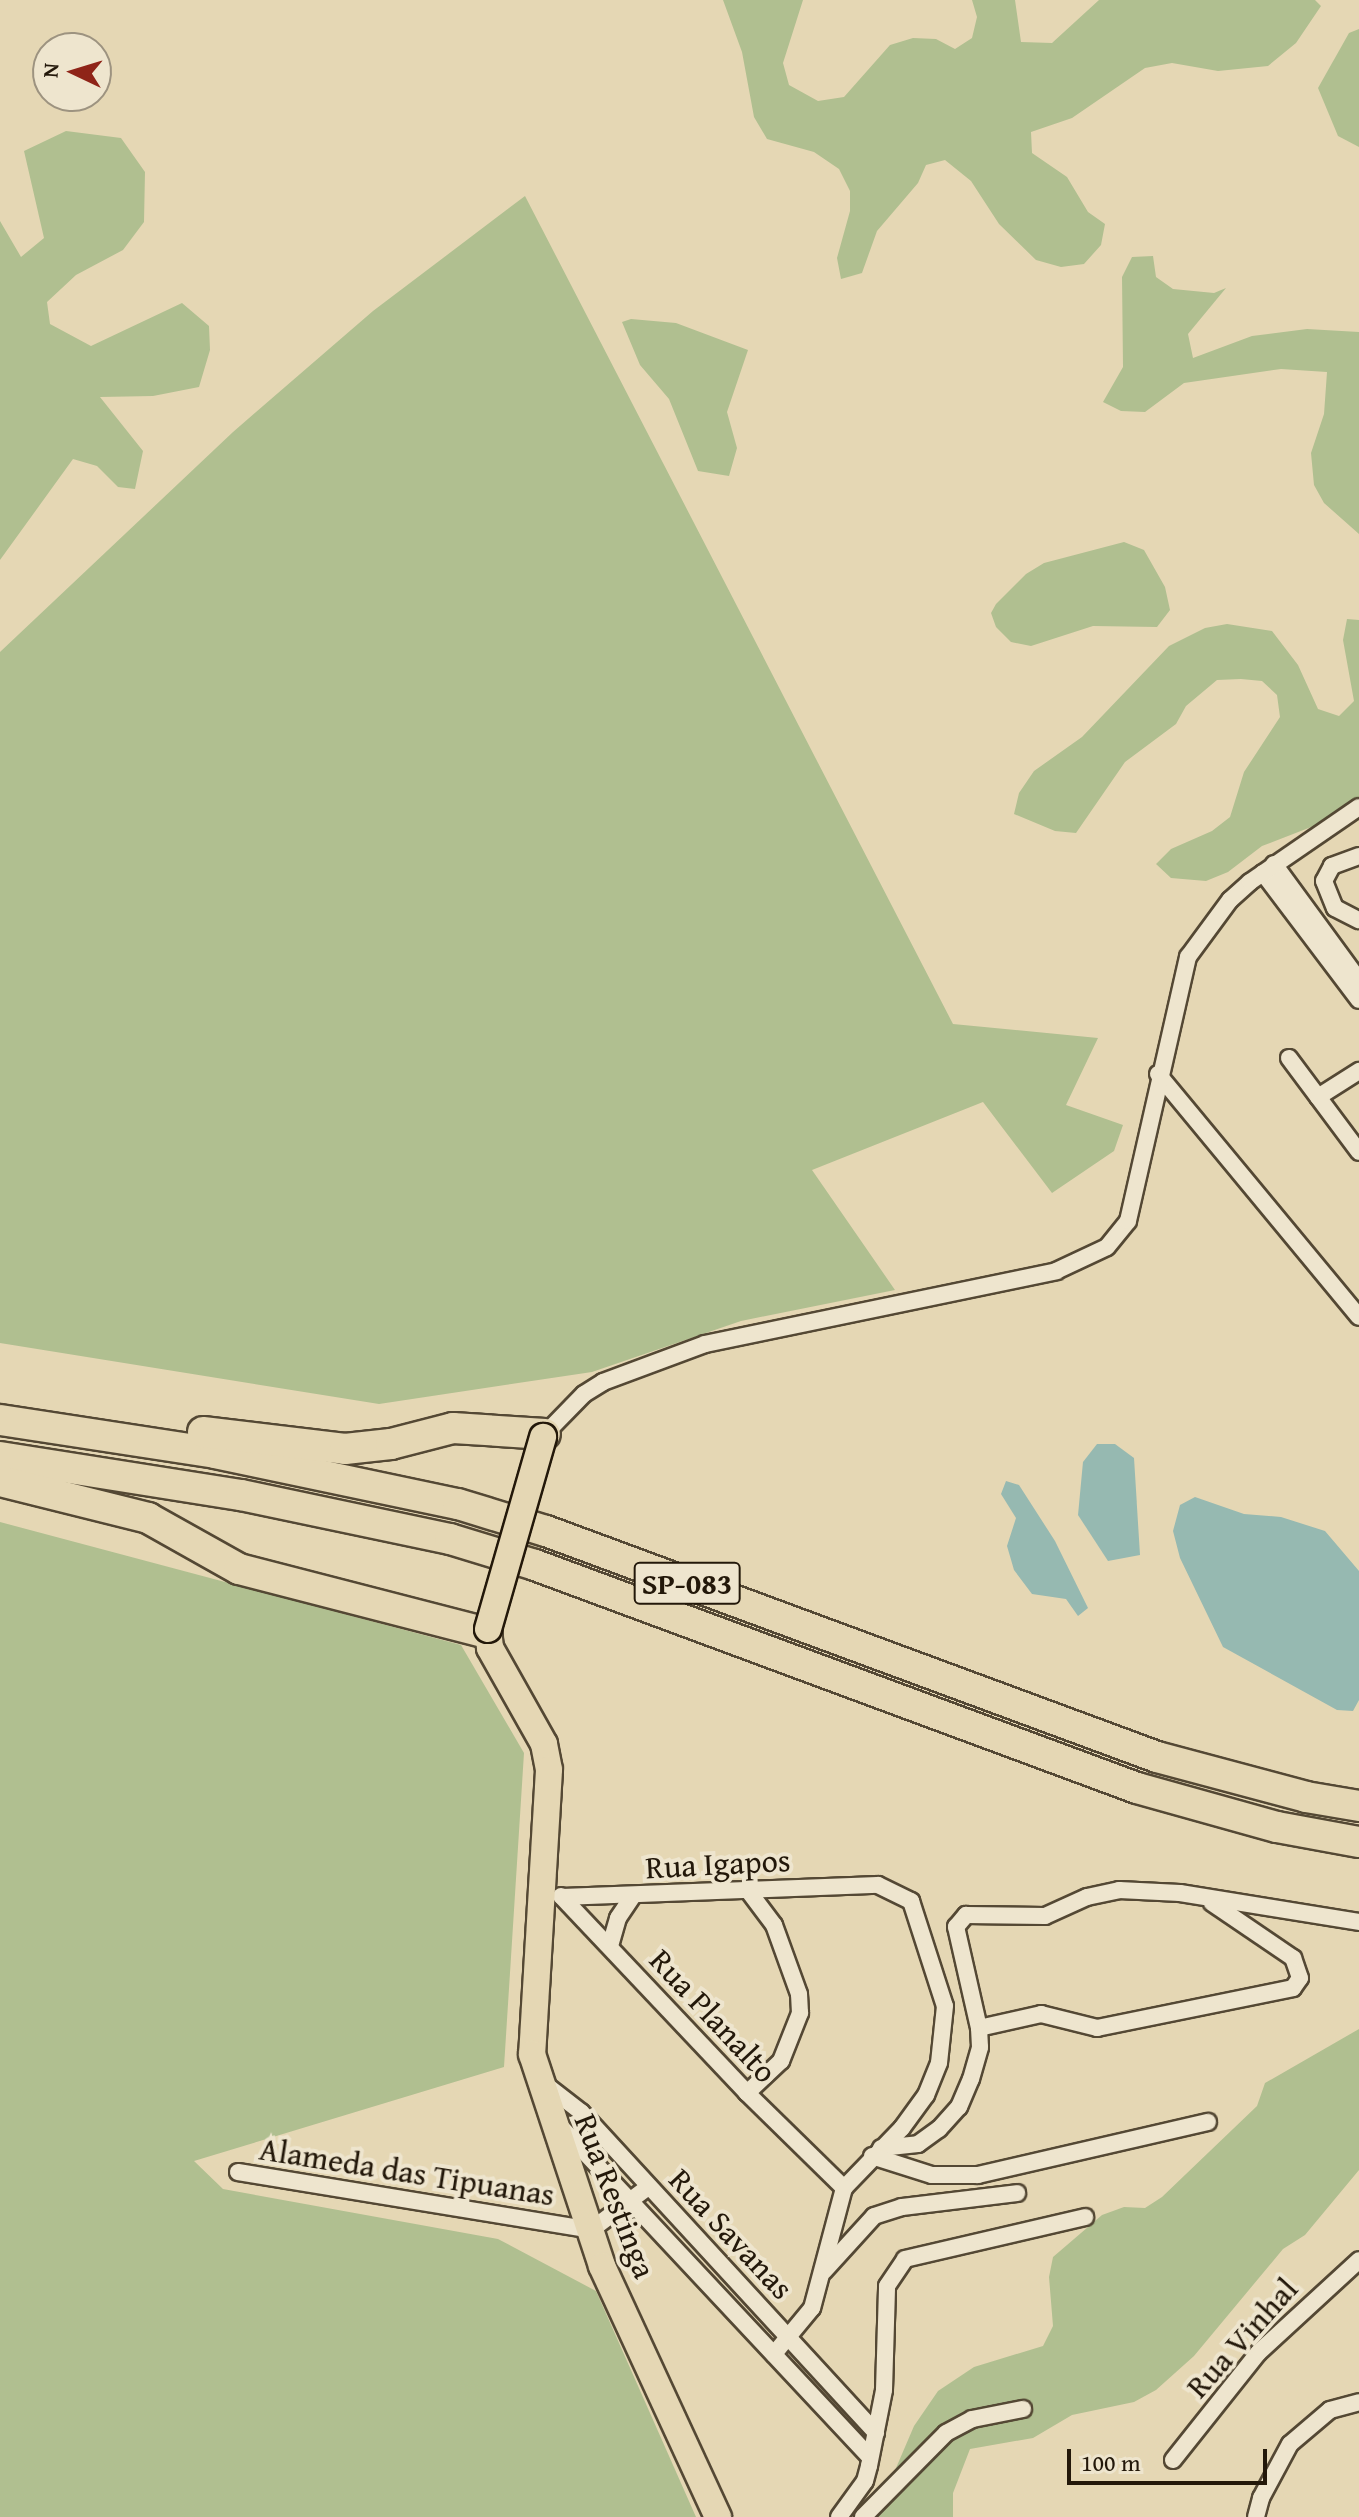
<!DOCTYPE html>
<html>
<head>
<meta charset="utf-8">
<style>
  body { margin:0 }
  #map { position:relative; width:1359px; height:2517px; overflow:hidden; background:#e5d7b4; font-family:"Gentium Book Plus",serif }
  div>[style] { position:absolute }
  .green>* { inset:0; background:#b0bf90 }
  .water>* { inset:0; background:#96b9b1 }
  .roads { filter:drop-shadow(2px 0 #544834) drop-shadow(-2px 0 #544834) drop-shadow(0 2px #544834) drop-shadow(0 -2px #544834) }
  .street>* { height:16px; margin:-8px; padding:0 8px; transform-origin:8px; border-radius:8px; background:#eee5ce }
  .primary>* { height:26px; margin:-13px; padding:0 13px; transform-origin:13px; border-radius:13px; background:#e5d7b4 }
  .highway>* { height:30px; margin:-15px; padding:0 15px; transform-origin:15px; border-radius:15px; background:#e5d7b4 }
  .bridges { filter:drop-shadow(2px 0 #23180a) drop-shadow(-2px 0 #23180a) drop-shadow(0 2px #23180a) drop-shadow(0 -2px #23180a) }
  .primary-bridge>* { height:26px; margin:-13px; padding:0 13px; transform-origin:13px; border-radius:13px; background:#e5d7b4 }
  span { translate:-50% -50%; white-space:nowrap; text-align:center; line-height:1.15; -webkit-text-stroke:8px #eee5ce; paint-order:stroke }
  .shield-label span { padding:2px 6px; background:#eee5ce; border:2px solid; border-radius:6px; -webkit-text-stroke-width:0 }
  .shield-label { font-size:30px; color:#23180a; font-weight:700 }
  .street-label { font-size:32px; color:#23180a }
  .north { position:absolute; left:32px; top:32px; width:80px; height:80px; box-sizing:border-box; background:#eee5ce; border:2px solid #9d9380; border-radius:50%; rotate:274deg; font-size:22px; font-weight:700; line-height:32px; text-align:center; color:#23180a }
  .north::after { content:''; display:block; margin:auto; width:28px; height:36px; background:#8f2418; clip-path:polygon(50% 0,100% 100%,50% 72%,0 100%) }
  .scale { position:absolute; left:1067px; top:2449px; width:200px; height:36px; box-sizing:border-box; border:4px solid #23180a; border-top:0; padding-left:10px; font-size:24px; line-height:28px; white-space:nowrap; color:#23180a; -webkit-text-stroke:6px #eee5ce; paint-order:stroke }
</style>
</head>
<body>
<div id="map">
  <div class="green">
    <div style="clip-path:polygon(723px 0,803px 0,783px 63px,789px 85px,818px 101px,844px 97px,890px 45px,913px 38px,936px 39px,955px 49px,972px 38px,977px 17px,972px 0,1015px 0,1021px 42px,1052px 43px,1099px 0,1315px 0,1321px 6px,1296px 43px,1268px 66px,1218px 71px,1172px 63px,1145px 68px,1072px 118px,1031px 132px,1032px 153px,1067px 177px,1088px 212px,1105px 224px,1101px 245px,1084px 264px,1061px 267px,1036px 260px,999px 224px,971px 181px,945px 160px,926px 165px,918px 183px,877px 231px,862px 273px,841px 279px,837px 258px,850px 211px,850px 191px,839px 169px,814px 152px,767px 139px,754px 117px,742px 52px)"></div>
    <div style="clip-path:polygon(1359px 29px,1359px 147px,1338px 136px,1318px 88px,1349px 33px)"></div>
    <div style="clip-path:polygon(66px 131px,121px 138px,145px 172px,144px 222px,123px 250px,76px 275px,47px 302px,50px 324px,91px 346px,182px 303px,209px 326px,210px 350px,199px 387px,153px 396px,100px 397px,143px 451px,135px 489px,118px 487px,97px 466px,73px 459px,0 560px,0 221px,21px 257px,44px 238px,24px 151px)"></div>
    <div style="clip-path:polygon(525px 196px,953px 1024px,1098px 1038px,1066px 1105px,1123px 1125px,1114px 1151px,1052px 1193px,983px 1102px,812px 1170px,895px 1290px,741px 1321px,592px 1372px,379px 1404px,0 1343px,0 652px,233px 432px,373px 311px)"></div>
    <div style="clip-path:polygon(1153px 256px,1156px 277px,1173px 289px,1214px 293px,1226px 288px,1188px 334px,1193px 358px,1252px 336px,1307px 329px,1359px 332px,1359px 534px,1324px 503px,1314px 485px,1311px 453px,1324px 414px,1327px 372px,1281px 369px,1184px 383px,1145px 412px,1121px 411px,1103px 402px,1123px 367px,1122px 277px,1132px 257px)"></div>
    <div style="clip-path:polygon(631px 319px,676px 323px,748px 350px,727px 412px,737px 448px,729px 476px,698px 471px,669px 399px,640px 365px,622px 322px)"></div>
    <div style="clip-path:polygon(1124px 542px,1144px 550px,1165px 587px,1170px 610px,1157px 627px,1093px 626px,1031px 646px,1011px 642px,996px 627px,991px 613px,996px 604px,1026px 574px,1044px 563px)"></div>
    <div style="clip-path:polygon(1347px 619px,1359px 620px,1359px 804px,1342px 815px,1262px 846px,1228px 872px,1206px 881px,1171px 878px,1156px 864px,1171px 849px,1212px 831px,1230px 817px,1244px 772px,1280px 717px,1277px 695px,1262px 681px,1241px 679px,1217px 680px,1186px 706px,1176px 724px,1125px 762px,1076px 833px,1055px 831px,1014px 814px,1019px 793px,1034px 771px,1082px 737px,1169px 646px,1205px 628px,1227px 624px,1272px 631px,1298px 665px,1318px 709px,1339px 716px,1354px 701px,1343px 640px)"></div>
    <div style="clip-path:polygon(0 1522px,461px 1645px,524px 1753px,504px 2067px,194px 2161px,223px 2189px,498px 2239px,596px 2291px,696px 2517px,0 2517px)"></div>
    <div style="clip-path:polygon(1359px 2029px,1359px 2170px,1305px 2235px,1283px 2249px,1194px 2356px,1156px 2390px,1134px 2402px,1072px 2415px,1033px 2438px,970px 2449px,953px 2493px,953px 2517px,875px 2517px,914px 2426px,938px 2391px,974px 2367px,1043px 2346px,1053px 2326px,1049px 2277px,1053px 2257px,1102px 2215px,1124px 2207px,1145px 2208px,1162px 2197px,1257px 2106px,1265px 2083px)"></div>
  </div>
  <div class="water">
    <div style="clip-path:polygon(1097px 1444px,1115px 1444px,1134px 1458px,1140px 1555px,1108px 1561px,1078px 1515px,1083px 1462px)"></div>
    <div style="clip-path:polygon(1006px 1481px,1019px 1485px,1055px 1541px,1088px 1608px,1078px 1616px,1066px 1599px,1032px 1594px,1014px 1570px,1007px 1546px,1016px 1518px,1001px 1494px)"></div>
    <div style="clip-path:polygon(1195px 1497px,1244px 1514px,1281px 1517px,1325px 1531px,1359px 1571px,1359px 1700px,1353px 1711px,1337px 1710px,1223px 1647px,1180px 1558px,1173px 1531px,1180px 1505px)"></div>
  </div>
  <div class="roads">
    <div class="street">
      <div style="left:1359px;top:856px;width:29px;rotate:160deg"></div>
      <div style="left:1332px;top:866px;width:17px;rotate:118deg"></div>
      <div style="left:1324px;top:881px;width:29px;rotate:68deg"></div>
      <div style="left:1335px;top:908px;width:27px;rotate:27deg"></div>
      <div style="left:1274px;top:864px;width:144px;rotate:53.8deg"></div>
      <div style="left:1263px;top:873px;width:159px;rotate:52.9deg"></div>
      <div style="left:1289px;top:1058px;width:117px;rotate:53.3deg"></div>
      <div style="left:1158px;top:1074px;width:315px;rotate:50.4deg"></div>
      <div style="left:1318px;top:1097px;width:49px;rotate:-32.4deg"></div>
      <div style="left:545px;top:1434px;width:56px;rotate:-45.7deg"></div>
      <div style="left:584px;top:1394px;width:22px;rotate:-32deg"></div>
      <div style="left:603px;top:1382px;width:109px;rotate:-20.4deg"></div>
      <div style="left:705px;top:1344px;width:359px;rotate:-11.7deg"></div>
      <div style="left:1056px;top:1271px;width:56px;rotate:-25.2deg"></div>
      <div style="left:1107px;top:1247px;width:33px;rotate:-51deg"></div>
      <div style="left:1128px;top:1221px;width:271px;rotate:-77.2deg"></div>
      <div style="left:1188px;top:957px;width:71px;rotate:-53.6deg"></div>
      <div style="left:1230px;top:900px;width:27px;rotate:-42deg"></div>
      <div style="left:1250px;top:882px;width:132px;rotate:-34.5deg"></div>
      <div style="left:561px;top:1896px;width:271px;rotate:46.6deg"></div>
      <div style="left:747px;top:2093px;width:136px;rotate:44.4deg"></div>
      <div style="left:562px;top:1897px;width:316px;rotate:-2.2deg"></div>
      <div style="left:878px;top:1885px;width:37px;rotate:26deg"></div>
      <div style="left:911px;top:1901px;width:110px;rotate:72.1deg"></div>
      <div style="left:945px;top:2006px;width:57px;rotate:96deg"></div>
      <div style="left:939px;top:2063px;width:35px;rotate:112deg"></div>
      <div style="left:926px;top:2095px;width:41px;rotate:126deg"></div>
      <div style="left:902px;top:2128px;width:83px;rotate:134deg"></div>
      <div style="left:844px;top:2188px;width:124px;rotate:104.9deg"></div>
      <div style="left:812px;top:2308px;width:60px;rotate:129.6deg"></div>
      <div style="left:610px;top:1946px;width:29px;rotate:-74deg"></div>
      <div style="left:618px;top:1918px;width:25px;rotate:-56deg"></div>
      <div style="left:979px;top:2028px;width:64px;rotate:-12.7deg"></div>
      <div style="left:1041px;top:2014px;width:58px;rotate:14deg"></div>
      <div style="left:1097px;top:2028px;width:200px;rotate:-11.5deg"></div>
      <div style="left:1293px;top:1988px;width:12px;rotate:-55deg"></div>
      <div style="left:1300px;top:1978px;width:21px;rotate:-109deg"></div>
      <div style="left:1293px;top:1958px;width:98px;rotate:-145.8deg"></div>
      <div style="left:541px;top:2081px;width:51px;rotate:37.8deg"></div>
      <div style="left:581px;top:2112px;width:436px;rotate:47.4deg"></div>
      <div style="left:747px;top:2093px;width:47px;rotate:-43.3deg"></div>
      <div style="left:781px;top:2061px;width:52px;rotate:-68.4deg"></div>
      <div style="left:800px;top:2013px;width:19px;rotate:-93deg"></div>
      <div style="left:799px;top:1994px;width:73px;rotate:-109.9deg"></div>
      <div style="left:774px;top:1925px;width:45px;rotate:-126.9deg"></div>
      <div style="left:560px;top:2126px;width:453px;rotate:46.9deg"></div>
      <div style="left:881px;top:2148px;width:37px;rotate:-6deg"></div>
      <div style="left:918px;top:2144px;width:26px;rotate:-36deg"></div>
      <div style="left:939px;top:2129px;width:30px;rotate:-48deg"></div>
      <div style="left:959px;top:2107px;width:30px;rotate:-67deg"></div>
      <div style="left:971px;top:2079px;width:33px;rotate:-74deg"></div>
      <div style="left:980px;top:2047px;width:19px;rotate:-93deg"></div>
      <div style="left:979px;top:2028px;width:104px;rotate:-102.8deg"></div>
      <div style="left:956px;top:1927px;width:16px;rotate:-50deg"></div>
      <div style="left:966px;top:1915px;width:79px;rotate:0.7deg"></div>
      <div style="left:1045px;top:1916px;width:46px;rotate:-24.3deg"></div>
      <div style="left:1087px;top:1897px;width:33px;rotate:-12deg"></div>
      <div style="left:1119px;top:1890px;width:61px;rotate:2.8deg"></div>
      <div style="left:1180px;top:1893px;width:181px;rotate:9.2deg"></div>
      <div style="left:872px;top:2156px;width:63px;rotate:17.6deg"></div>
      <div style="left:932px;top:2175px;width:46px"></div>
      <div style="left:978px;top:2175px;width:236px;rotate:-13deg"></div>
      <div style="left:238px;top:2172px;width:358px;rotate:9.3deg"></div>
      <div style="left:591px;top:2230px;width:71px;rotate:-37deg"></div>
      <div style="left:824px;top:2271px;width:74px;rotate:-47.7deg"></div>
      <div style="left:874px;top:2216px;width:29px;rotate:-18deg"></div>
      <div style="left:902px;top:2207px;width:116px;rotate:-6.9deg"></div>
      <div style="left:1173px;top:2460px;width:137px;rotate:-51.5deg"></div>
      <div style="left:1258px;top:2353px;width:137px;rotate:-42.6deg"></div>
      <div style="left:839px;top:2517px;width:44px;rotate:-54.2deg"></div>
      <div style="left:865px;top:2481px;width:16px;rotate:-75deg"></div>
      <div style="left:869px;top:2466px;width:77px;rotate:-78.8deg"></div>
      <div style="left:884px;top:2390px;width:104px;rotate:-88.3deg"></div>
      <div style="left:887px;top:2286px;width:32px;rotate:-56deg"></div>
      <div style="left:905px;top:2259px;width:185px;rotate:-13.1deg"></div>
      <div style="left:863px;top:2517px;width:118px;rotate:-45.3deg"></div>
      <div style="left:946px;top:2433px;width:30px;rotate:-28deg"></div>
      <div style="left:972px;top:2419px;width:52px;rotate:-11.1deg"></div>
      <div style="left:1256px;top:2517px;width:20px;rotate:-75deg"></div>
      <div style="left:1261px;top:2498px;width:61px;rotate:-61.8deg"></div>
      <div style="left:1290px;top:2444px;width:52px;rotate:-40.4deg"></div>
      <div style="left:1330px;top:2410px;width:30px;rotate:-15deg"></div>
    </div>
    <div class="primary">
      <div style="left:488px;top:1629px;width:19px;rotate:84deg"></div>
      <div style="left:490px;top:1648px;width:110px;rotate:60.6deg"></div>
      <div style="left:544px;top:1744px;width:26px;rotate:79deg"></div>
      <div style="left:549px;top:1770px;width:285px;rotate:93.4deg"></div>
      <div style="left:532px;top:2054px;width:223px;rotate:71.7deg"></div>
      <div style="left:602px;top:2266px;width:277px;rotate:65.2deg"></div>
    </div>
    <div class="highway">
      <div style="left:0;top:1420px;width:218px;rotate:8.7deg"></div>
      <div style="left:215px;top:1453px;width:248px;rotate:11.9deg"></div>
      <div style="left:458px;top:1504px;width:92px;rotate:17.1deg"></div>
      <div style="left:546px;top:1531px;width:651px;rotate:20.3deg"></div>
      <div style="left:1157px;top:1757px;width:154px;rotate:15deg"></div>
      <div style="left:1306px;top:1797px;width:54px;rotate:9.6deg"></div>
      <div style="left:203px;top:1432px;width:143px;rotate:6.8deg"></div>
      <div style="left:345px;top:1449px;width:46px;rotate:-6.2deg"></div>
      <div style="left:391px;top:1444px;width:64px;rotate:-14.5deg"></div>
      <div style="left:453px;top:1428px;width:92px;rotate:3.7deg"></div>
      <div style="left:0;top:1457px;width:244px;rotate:9deg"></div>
      <div style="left:241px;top:1495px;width:214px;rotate:11.9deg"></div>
      <div style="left:450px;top:1539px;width:89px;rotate:17deg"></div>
      <div style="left:535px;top:1565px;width:642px;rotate:20.33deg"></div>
      <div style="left:1137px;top:1788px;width:145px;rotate:15.6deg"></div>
      <div style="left:1277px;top:1827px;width:83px;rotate:10.4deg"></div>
      <div style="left:0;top:1481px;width:153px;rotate:14deg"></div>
      <div style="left:148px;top:1518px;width:104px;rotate:29.3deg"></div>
      <div style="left:239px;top:1569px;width:256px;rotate:14.5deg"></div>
    </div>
  </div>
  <div class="bridges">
    <div class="primary-bridge">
      <div style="left:488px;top:1629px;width:200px;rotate:-74deg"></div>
    </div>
  </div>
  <div class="shield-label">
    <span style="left:687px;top:1583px">SP-083</span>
  </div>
  <div class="street-label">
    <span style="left:718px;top:1864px;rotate:-3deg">Rua Igapos</span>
    <span style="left:713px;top:2016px;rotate:47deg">Rua Planalto</span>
    <span style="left:407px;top:2172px;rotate:9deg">Alameda das Tipuanas</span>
    <span style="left:615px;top:2196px;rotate:69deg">Rua Restinga</span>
    <span style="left:731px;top:2234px;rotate:47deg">Rua Savanas</span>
    <span style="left:1242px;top:2338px;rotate:-48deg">Rua Vinhal</span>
  </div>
  <div class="north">N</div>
  <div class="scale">100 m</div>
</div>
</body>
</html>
